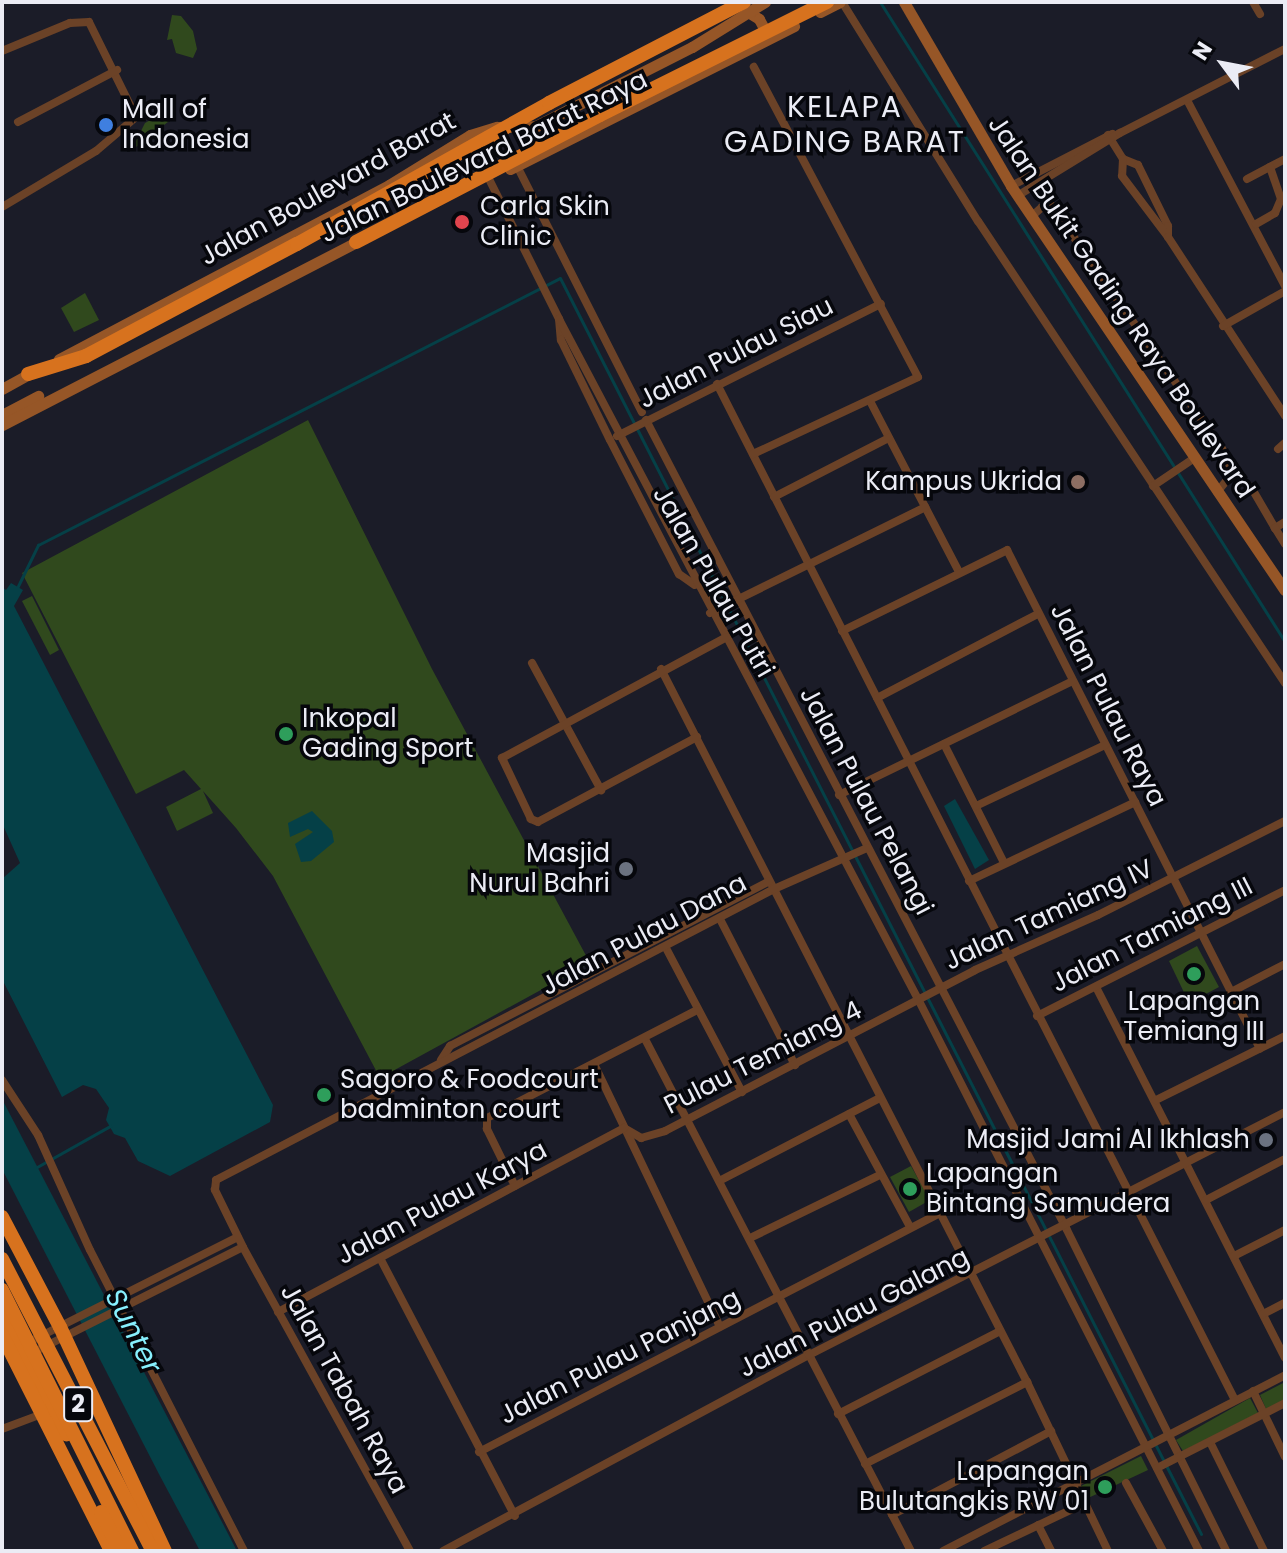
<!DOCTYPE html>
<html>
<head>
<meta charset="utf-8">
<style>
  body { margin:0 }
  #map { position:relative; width:1287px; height:1553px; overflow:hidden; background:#1b1c28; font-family:Poppins,sans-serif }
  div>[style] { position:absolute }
  .green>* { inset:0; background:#30491d }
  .water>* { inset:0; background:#054047 }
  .stream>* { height:3px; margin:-1.5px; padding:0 1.5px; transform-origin:1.5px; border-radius:1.5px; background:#054047 }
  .street>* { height:8px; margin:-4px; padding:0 4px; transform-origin:4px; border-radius:4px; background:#6b4227 }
  .secondary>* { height:11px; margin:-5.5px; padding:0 5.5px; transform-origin:5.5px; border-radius:5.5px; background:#965627 }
  .highway>* { height:14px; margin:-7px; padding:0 7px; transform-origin:7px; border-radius:7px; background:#d7721e }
  .highway-bridge>* { height:14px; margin:-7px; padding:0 7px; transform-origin:7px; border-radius:7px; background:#d7721e }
  .dots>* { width:22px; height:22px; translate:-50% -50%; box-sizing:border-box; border:4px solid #06070c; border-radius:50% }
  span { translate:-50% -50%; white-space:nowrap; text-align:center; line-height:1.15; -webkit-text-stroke:7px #06070c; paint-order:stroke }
  .shield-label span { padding:2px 6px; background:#06070c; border:2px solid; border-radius:6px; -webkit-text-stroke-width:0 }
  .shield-label { font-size:24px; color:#ebecf5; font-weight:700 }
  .poi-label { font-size:26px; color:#ebecf5 }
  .left { translate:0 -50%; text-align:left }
  .right { translate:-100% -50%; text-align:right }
  .street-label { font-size:26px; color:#ebecf5 }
  .water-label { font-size:28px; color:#87f0fe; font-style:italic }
  .quarter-label { font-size:30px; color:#ebecf5; letter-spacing:2px }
  .frame { position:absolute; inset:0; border:4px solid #ebecf5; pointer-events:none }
  .north { position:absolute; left:1183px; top:24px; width:80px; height:80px; -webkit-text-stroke:6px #06070c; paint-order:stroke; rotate:302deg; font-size:22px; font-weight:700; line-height:32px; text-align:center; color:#ebecf5 }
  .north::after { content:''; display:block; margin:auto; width:28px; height:36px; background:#ebecf5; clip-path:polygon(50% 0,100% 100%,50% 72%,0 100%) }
</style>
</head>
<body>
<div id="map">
  <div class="green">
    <div style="clip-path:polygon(172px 15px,181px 16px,193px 31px,197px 49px,193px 58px,176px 53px,172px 39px,167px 40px)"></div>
    <div style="clip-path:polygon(170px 109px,175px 110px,173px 118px,131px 151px,145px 123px)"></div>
    <div style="clip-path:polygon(85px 293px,99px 320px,74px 332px,61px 308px)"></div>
    <div style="clip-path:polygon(308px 420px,432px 669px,590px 963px,380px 1078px,273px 876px,236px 828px,203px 791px,213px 813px,177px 831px,166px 807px,201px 789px,184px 770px,136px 794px,22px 573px)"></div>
    <div style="clip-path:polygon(32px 596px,59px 650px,50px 655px,22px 601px)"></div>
    <div style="clip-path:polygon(1197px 946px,1219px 987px,1189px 1003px,1169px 961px)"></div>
    <div style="clip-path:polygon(911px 1166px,930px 1200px,909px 1212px,890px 1177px)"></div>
    <div style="clip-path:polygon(1285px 1382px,1285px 1399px,1266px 1409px,1260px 1395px)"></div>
    <div style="clip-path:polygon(1250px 1398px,1258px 1413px,1183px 1451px,1176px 1440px)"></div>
    <div style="clip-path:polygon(1141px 1456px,1148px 1470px,1086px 1499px,1081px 1486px)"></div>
  </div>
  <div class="water">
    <div style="clip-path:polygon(11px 583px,23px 590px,14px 606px,273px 1105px,270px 1122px,170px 1176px,138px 1161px,125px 1138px,114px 1134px,106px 1120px,109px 1108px,96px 1089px,83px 1085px,62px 1097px,2px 979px,2px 879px,20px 863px,2px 823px,2px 587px,6px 590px)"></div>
    <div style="clip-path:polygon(955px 799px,989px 860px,975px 869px,944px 806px)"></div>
    <div style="clip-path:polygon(312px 811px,332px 831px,334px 842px,311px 861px,301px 862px,295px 844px,313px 832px,308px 829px,290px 837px,288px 823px)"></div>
    <div style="clip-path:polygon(2px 1099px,40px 1172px,237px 1551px,200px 1551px,160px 1476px,2px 1169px)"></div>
  </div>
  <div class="stream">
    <div style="left:880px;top:2px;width:757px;rotate:57.67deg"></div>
    <div style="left:18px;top:586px;width:46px;rotate:-64deg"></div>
    <div style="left:38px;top:545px;width:586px;rotate:-27.09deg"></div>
    <div style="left:560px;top:278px;width:1410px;rotate:62.96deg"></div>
    <div style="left:37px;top:1167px;width:84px;rotate:-29.3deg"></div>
  </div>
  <div class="street">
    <div style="left:842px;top:2px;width:258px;rotate:58.2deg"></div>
    <div style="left:978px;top:221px;width:555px;rotate:56.4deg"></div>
    <div style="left:1253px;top:2px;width:14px;rotate:60deg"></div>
    <div style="left:2px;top:51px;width:74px;rotate:-22.4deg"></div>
    <div style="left:70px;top:23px;width:19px;rotate:-3deg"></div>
    <div style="left:89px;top:22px;width:106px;rotate:63.7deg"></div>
    <div style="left:136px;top:117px;width:52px;rotate:139.6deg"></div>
    <div style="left:96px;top:151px;width:109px;rotate:149.2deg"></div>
    <div style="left:1187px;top:100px;width:210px;rotate:62.2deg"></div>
    <div style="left:18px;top:122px;width:112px;rotate:-27.7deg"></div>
    <div style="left:1108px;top:135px;width:28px;rotate:58deg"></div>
    <div style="left:1123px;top:159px;width:16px;rotate:22deg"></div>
    <div style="left:1138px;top:165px;width:68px;rotate:63.8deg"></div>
    <div style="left:1168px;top:226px;width:11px;rotate:90deg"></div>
    <div style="left:1123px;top:159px;width:17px;rotate:93deg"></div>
    <div style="left:1122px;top:176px;width:76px;rotate:53deg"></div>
    <div style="left:1168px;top:237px;width:214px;rotate:56.8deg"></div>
    <div style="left:517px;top:166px;width:276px;rotate:63.1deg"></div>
    <div style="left:489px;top:179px;width:157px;rotate:63.4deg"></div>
    <div style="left:559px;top:319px;width:21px;rotate:85deg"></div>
    <div style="left:561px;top:340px;width:111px;rotate:63.9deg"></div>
    <div style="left:610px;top:440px;width:151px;rotate:62.8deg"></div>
    <div style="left:679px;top:574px;width:19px;rotate:35deg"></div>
    <div style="left:1247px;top:179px;width:43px;rotate:-27.8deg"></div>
    <div style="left:1011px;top:186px;width:114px;rotate:-27.2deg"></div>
    <div style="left:1017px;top:196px;width:121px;rotate:-31.5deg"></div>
    <div style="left:1120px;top:133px;width:185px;rotate:-27deg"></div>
    <div style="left:1031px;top:217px;width:15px;rotate:-42deg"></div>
    <div style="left:1042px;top:207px;width:10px;rotate:-6deg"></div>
    <div style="left:1052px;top:206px;width:297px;rotate:55deg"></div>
    <div style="left:1222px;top:449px;width:26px;rotate:65deg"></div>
    <div style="left:1233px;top:473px;width:25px;rotate:130deg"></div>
    <div style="left:1256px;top:224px;width:22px;rotate:-30deg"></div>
    <div style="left:1275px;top:213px;width:15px;rotate:-67deg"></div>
    <div style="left:1281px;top:199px;width:34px;rotate:-109deg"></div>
    <div style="left:559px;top:319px;width:769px;rotate:62.17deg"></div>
    <div style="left:918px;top:999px;width:619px;rotate:63.02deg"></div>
    <div style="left:1223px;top:326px;width:71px;rotate:-29.4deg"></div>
    <div style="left:717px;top:384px;width:1140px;rotate:62.99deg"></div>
    <div style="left:870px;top:401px;width:193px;rotate:62.5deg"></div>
    <div style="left:646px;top:420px;width:911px;rotate:62.53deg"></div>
    <div style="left:1066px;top:1228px;width:360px;rotate:63.6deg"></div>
    <div style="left:617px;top:436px;width:295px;rotate:-26.6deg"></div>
    <div style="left:1278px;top:449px;width:9px;rotate:-41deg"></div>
    <div style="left:753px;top:454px;width:182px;rotate:-25deg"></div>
    <div style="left:918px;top:377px;width:351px;rotate:-117.9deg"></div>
    <div style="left:1153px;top:486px;width:48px;rotate:-34deg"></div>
    <div style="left:1251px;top:487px;width:48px;rotate:59.7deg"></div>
    <div style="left:774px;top:497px;width:129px;rotate:-27.2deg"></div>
    <div style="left:1285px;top:522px;width:12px;rotate:149deg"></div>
    <div style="left:1275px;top:528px;width:19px;rotate:58deg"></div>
    <div style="left:710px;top:613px;width:240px;rotate:-26.2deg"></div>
    <div style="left:842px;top:631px;width:184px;rotate:-26.1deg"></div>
    <div style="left:1007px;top:550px;width:559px;rotate:63.11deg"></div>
    <div style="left:532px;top:663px;width:145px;rotate:61.5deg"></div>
    <div style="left:661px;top:669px;width:801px;rotate:62.83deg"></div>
    <div style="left:1027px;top:1382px;width:187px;rotate:64.4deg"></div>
    <div style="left:877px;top:698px;width:182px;rotate:-27.6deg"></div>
    <div style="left:697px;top:737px;width:180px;rotate:151.9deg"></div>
    <div style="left:538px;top:822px;width:8px;rotate:-157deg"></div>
    <div style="left:531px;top:819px;width:68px;rotate:-115.4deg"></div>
    <div style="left:502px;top:758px;width:255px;rotate:-28.3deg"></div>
    <div style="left:944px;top:744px;width:133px;rotate:63.2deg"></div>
    <div style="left:839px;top:795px;width:260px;rotate:-26deg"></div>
    <div style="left:976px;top:806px;width:143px;rotate:-25.3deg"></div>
    <div style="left:969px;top:881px;width:184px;rotate:-25.4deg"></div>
    <div style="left:721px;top:921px;width:162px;rotate:62.8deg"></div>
    <div style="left:666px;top:948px;width:163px;rotate:62.2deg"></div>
    <div style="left:1096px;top:987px;width:416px;rotate:63deg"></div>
    <div style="left:1231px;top:992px;width:61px;rotate:-27.4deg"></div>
    <div style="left:1037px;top:1016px;width:278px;rotate:-26.9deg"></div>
    <div style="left:645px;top:1039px;width:577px;rotate:62.55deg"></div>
    <div style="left:441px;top:1060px;width:17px;rotate:-57deg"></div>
    <div style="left:450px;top:1046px;width:359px;rotate:-27.3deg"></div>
    <div style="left:595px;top:1066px;width:289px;rotate:64.4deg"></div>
    <div style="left:2px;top:1080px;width:66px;rotate:56.8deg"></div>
    <div style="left:38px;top:1135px;width:126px;rotate:65.7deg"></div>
    <div style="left:90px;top:1250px;width:338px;rotate:62.9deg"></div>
    <div style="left:1156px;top:1100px;width:144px;rotate:-26.4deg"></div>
    <div style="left:849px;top:1114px;width:128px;rotate:61.6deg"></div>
    <div style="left:624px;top:1128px;width:20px;rotate:30deg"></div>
    <div style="left:641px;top:1138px;width:25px;rotate:-16deg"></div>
    <div style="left:665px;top:1131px;width:349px;rotate:-27.4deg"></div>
    <div style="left:975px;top:970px;width:135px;rotate:-24.1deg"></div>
    <div style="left:1098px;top:915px;width:209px;rotate:-26.7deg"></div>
    <div style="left:721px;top:1180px;width:179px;rotate:-27.3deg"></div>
    <div style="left:515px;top:1186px;width:64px;rotate:-116.2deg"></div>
    <div style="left:487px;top:1129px;width:11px;rotate:-90deg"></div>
    <div style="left:487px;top:1118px;width:236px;rotate:-27.2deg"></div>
    <div style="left:1206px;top:1200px;width:89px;rotate:-27.4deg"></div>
    <div style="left:750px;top:1238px;width:144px;rotate:-25.9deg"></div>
    <div style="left:1234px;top:1256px;width:57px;rotate:-27deg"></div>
    <div style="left:380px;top:1258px;width:291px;rotate:62.4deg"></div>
    <div style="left:278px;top:1312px;width:392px;rotate:-28deg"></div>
    <div style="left:1263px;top:1314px;width:25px;rotate:-27deg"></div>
    <div style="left:25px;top:1344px;width:238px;rotate:-26.7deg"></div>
    <div style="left:30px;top:1354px;width:238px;rotate:-26.7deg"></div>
    <div style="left:1253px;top:1391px;width:73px;rotate:64.1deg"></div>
    <div style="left:838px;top:1414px;width:182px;rotate:-27.1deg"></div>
    <div style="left:2px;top:1429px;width:43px;rotate:-20.6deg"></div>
    <div style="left:1210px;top:1442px;width:122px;rotate:63.6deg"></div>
    <div style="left:479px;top:1452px;width:519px;rotate:-27.4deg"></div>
    <div style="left:865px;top:1464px;width:182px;rotate:-26.8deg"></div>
    <div style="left:1157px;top:1468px;width:144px;rotate:-26.9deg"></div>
    <div style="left:1126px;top:1483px;width:77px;rotate:61.4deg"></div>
    <div style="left:892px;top:1515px;width:180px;rotate:-27.8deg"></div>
    <div style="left:1038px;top:1525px;width:29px;rotate:63deg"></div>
    <div style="left:410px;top:1551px;width:347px;rotate:-118.8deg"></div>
    <div style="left:243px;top:1247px;width:64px;rotate:-116.2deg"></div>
    <div style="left:215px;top:1190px;width:10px;rotate:-84deg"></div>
    <div style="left:216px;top:1180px;width:629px;rotate:-27.54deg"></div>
    <div style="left:774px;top:889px;width:102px;rotate:-23.8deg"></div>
    <div style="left:443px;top:1551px;width:415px;rotate:-28.2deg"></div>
    <div style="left:809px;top:1355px;width:534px;rotate:-27.04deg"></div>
    <div style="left:943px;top:1551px;width:385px;rotate:-27.2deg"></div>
    <div style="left:984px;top:1551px;width:110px;rotate:-25.4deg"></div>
  </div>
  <div class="secondary">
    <div style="left:904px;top:2px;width:213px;rotate:59.8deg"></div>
    <div style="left:1011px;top:186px;width:488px;rotate:55.9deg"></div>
    <div style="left:748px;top:12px;width:13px;rotate:32deg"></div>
    <div style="left:759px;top:19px;width:21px;rotate:62deg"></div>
    <div style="left:820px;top:12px;width:22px;rotate:-27deg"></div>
    <div style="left:510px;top:169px;width:318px;rotate:-26.7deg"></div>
    <div style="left:59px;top:359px;width:373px;rotate:-27.8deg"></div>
    <div style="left:389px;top:185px;width:95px;rotate:-31.7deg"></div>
    <div style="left:470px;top:135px;width:28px;rotate:-17deg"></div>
    <div style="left:497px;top:127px;width:39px;rotate:-1deg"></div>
    <div style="left:536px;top:126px;width:175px;rotate:-26.9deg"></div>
    <div style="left:692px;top:47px;width:86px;rotate:-31.7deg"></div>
    <div style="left:2px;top:389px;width:35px;rotate:-29deg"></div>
    <div style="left:2px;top:415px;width:41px;rotate:-27.8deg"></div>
    <div style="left:2px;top:425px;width:403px;rotate:-27.3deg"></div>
  </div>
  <div class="highway">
    <div style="left:356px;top:242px;width:275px;rotate:-27.5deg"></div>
    <div style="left:28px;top:374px;width:61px;rotate:-17.2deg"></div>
    <div style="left:86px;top:356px;width:239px;rotate:-28deg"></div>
    <div style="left:2px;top:1217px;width:124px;rotate:62.2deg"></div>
    <div style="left:60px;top:1327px;width:247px;rotate:64.9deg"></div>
    <div style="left:2px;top:1310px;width:140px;rotate:62.7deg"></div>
    <div style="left:2px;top:1335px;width:242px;rotate:63.2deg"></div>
  </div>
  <div class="highway-bridge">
    <div style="left:600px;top:115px;width:254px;rotate:-26.5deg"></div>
    <div style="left:297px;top:244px;width:289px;rotate:-29.2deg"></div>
    <div style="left:549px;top:103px;width:220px;rotate:-27.4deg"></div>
    <div style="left:2px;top:1259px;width:329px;rotate:62.7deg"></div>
    <div style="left:2px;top:1290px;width:292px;rotate:63.5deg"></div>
    <div style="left:101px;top:1512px;width:43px;rotate:64deg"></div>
  </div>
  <div class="dots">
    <div style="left:106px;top:125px;background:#3f7fe0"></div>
    <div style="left:462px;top:222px;background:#e0444e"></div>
    <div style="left:1078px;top:482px;background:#8d6e63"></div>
    <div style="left:286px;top:734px;background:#2e9e5b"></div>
    <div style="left:626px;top:869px;background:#6b7280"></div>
    <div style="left:1194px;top:974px;background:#2e9e5b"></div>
    <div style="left:324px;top:1095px;background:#2e9e5b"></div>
    <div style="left:1266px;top:1140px;background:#6b7280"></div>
    <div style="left:910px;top:1189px;background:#2e9e5b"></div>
    <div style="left:1105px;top:1487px;background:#2e9e5b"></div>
  </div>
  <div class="shield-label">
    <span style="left:78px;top:1404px">2</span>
  </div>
  <div class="poi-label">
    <span class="left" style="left:122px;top:125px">Mall of<br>Indonesia</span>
    <span class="left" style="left:480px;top:222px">Carla Skin<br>Clinic</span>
    <span class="right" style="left:1062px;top:482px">Kampus Ukrida</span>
    <span class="left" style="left:302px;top:734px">Inkopal<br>Gading Sport</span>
    <span class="right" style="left:610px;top:869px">Masjid<br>Nurul Bahri</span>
    <span style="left:1194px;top:1017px">Lapangan<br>Temiang III</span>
    <span class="left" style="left:340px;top:1095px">Sagoro &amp; Foodcourt<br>badminton court</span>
    <span class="right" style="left:1250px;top:1140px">Masjid Jami Al Ikhlash</span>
    <span class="left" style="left:926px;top:1189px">Lapangan<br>Bintang Samudera</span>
    <span class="right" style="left:1089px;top:1487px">Lapangan<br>Bulutangkis RW 01</span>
  </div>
  <div class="street-label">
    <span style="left:484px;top:157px;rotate:-26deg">Jalan Boulevard Barat Raya</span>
    <span style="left:328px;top:189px;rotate:-29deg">Jalan Boulevard Barat</span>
    <span style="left:1121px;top:307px;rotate:56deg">Jalan Bukit Gading Raya Boulevard</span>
    <span style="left:736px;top:353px;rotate:-27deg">Jalan Pulau Siau</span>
    <span style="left:713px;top:582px;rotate:60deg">Jalan Pulau Putri</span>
    <span style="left:1108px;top:705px;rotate:63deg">Jalan Pulau Raya</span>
    <span style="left:866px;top:801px;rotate:62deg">Jalan Pulau Pelangi</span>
    <span style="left:1049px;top:915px;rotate:-25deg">Jalan Tamiang IV</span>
    <span style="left:644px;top:935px;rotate:-28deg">Jalan Pulau Dana</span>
    <span style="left:1152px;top:935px;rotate:-27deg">Jalan Tamiang III</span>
    <span style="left:763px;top:1058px;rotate:-27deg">Pulau Temiang 4</span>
    <span style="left:442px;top:1203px;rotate:-28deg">Jalan Pulau Karya</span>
    <span style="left:854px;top:1313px;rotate:-27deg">Jalan Pulau Galang</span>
    <span style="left:620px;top:1357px;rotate:-27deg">Jalan Pulau Panjang</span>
    <span style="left:344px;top:1389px;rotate:61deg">Jalan Tabah Raya</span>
  </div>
  <div class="water-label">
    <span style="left:133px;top:1331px;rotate:63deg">Sunter</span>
  </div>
  <div class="quarter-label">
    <span style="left:845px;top:124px">KELAPA<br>GADING BARAT</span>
  </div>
  <div class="frame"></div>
  <div class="north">N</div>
</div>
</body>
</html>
